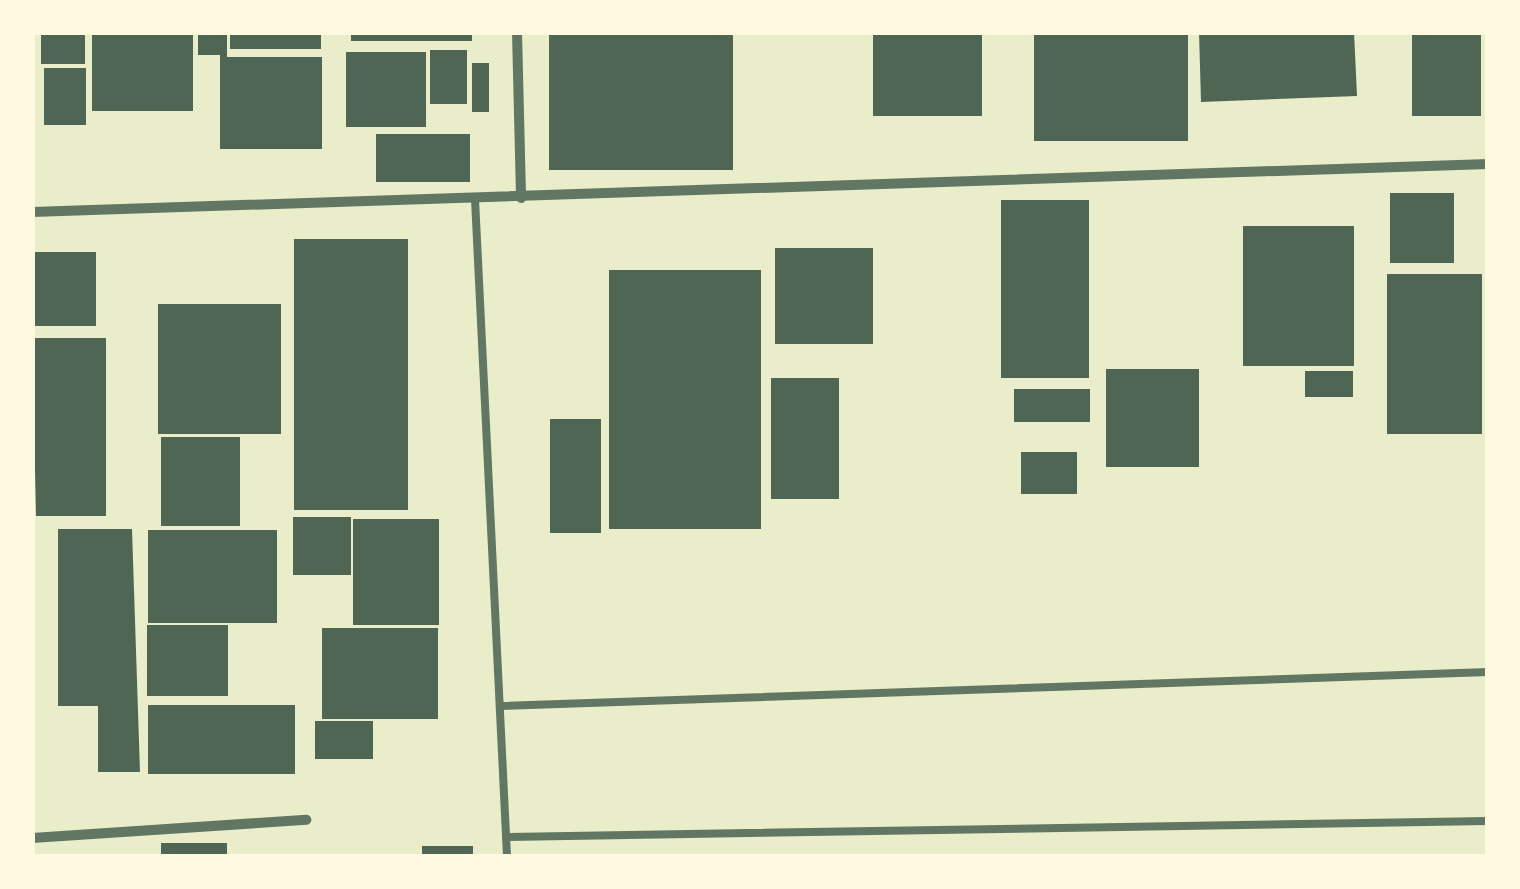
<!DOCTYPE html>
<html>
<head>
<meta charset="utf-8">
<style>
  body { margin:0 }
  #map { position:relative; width:1520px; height:889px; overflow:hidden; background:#e9edc9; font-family:"Source Serif 4",serif }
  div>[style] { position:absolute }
  .building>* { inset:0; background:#4f6655 }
  .service>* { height:8px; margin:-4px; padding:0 4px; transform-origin:4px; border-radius:4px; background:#617663 }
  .minor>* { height:10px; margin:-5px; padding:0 5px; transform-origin:5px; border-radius:5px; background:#617663 }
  span { translate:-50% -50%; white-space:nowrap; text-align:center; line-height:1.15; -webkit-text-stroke:10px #fefae0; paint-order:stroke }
  .frame { position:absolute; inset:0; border:35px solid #fefae0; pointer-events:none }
</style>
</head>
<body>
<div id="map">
  <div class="building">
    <div style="clip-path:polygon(41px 32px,85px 32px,85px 64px,41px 64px)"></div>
    <div style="clip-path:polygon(92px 32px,193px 32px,193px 111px,92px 111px)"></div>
    <div style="clip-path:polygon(198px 32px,227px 32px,227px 57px,322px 57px,322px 149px,220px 149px,220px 55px,198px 55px)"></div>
    <div style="clip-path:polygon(230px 32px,321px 32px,321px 49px,230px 49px)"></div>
    <div style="clip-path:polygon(351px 32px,472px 32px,472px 41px,351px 41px)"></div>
    <div style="clip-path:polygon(549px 32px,733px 32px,733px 170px,549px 170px)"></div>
    <div style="clip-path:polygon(873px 32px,982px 32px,982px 116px,873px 116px)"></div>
    <div style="clip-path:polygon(1034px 32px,1188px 32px,1188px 141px,1034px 141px)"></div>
    <div style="clip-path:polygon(1199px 32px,1354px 32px,1357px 96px,1201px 102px)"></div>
    <div style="clip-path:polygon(1412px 32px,1481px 32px,1481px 116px,1412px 116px)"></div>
    <div style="clip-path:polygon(430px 50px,467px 50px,467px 104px,430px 104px)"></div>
    <div style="clip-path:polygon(346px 52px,426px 52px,426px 127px,346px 127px)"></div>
    <div style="clip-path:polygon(472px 63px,489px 63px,489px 112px,472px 112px)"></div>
    <div style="clip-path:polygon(44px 68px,86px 68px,86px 125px,44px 125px)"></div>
    <div style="clip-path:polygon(376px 134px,470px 134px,470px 182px,376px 182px)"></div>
    <div style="clip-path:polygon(1390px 193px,1454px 193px,1454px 263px,1390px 263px)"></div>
    <div style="clip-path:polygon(1001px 200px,1089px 200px,1089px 378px,1001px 378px)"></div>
    <div style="clip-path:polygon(1243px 226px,1354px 226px,1354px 366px,1243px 366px)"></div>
    <div style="clip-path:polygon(294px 239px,408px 239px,408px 510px,294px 510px)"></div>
    <div style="clip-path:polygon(775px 248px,873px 248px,873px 344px,775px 344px)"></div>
    <div style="clip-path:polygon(32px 252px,96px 252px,96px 326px,32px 326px)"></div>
    <div style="clip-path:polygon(609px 270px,761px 270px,761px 529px,609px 529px)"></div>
    <div style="clip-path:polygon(1387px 274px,1482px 274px,1482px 434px,1387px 434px)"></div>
    <div style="clip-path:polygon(158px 304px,281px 304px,281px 434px,158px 434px)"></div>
    <div style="clip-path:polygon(32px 338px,106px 338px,106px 516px,36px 516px)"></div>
    <div style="clip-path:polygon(1106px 369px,1199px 369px,1199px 467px,1106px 467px)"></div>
    <div style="clip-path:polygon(1305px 371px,1353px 371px,1353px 397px,1305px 397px)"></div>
    <div style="clip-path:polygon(771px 378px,839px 378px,839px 499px,771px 499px)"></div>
    <div style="clip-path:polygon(1014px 389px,1090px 389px,1090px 422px,1014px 422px)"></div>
    <div style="clip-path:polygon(550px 419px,601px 419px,601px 533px,550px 533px)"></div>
    <div style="clip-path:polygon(161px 437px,240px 437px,240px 526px,161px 526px)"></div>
    <div style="clip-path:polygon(1021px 452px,1077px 452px,1077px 494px,1021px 494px)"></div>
    <div style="clip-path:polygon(293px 517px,351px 517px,351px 575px,293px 575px)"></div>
    <div style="clip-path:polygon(353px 519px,439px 519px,439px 625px,353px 625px)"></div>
    <div style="clip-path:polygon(58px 529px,132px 529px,140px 772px,98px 772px,98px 706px,58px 706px)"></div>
    <div style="clip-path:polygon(148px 530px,277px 530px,277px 623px,148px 623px)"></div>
    <div style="clip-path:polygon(147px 625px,228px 625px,228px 696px,147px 696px)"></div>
    <div style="clip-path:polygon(322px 628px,438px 628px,438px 719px,322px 719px)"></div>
    <div style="clip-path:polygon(148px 705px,295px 705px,295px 774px,148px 774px)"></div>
    <div style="clip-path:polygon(315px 721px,373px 721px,373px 759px,315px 759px)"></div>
    <div style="clip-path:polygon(161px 843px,227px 843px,227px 856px,161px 856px)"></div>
    <div style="clip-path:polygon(422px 846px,473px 846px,473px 856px,422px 856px)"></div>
  </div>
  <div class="service">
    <div style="left:475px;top:199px;width:658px;rotate:87.21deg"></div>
    <div style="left:500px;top:706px;width:989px;rotate:-1.97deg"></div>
    <div style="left:506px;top:837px;width:982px;rotate:-0.93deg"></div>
  </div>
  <div class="minor">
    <div style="left:517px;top:32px;width:166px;rotate:88.6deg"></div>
    <div style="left:32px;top:212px;width:1457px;rotate:-1.89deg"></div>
    <div style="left:32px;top:838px;width:275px;rotate:-3.8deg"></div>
  </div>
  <div class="frame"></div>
</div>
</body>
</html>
